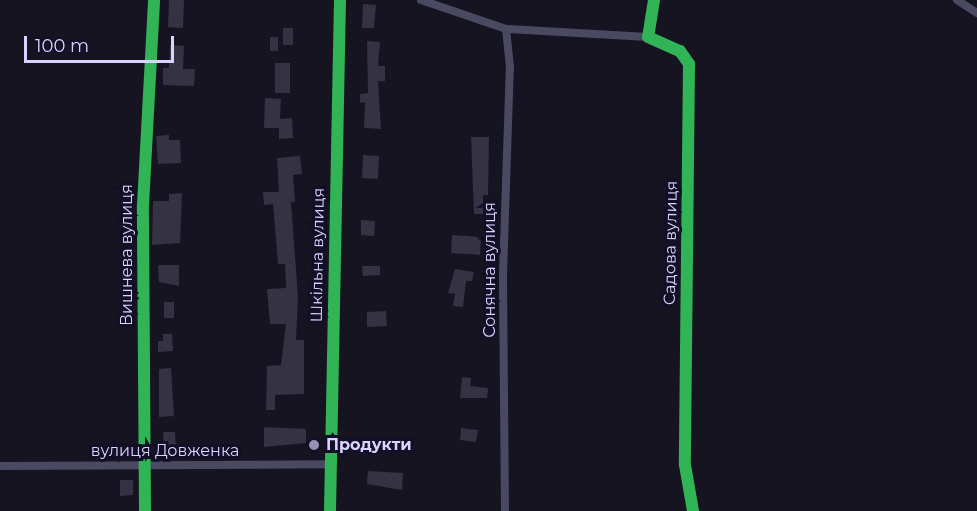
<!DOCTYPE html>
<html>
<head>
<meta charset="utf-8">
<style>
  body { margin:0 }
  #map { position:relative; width:977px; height:511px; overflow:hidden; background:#161421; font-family:Montserrat,sans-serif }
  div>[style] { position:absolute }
  .building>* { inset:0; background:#343243 }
  .street>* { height:8px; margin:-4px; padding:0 4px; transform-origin:4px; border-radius:4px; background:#4a4962 }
  .fast>* { height:12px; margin:-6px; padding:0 6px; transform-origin:6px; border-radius:6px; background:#30b455 }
  .dots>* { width:16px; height:16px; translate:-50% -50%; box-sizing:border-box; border:3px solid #130f26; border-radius:50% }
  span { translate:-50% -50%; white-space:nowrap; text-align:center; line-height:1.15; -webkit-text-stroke:6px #130f26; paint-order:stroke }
  .street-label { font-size:16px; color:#d9d4ff }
  .poi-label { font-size:16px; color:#d9d4ff; font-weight:700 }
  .left { translate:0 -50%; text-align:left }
  .scale { position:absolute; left:24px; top:36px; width:150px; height:27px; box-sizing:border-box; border:3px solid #d9d4ff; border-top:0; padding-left:8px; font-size:18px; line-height:21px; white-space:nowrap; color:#d9d4ff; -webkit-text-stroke:4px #130f26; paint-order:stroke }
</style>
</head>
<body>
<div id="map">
  <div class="building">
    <div style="clip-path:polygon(169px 0,184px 0,183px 28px,168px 27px)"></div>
    <div style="clip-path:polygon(363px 4px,376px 5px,374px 28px,362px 28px)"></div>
    <div style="clip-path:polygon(283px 28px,293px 28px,293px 45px,283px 45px)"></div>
    <div style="clip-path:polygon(270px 37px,278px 37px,278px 51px,270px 51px)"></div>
    <div style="clip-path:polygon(367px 41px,380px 42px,378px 66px,385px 66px,385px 81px,378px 81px,381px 129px,364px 128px,365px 102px,360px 103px,360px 94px,368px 93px)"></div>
    <div style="clip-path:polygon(170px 45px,184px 46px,183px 69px,195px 69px,194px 86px,163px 85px,163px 68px,169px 68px)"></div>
    <div style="clip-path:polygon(275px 63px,290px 63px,290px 93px,275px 93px)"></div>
    <div style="clip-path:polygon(265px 98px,281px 99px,280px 119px,292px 118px,293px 138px,279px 139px,279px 128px,264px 128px)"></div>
    <div style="clip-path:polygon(169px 135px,169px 140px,180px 140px,181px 163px,158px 164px,156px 136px)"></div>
    <div style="clip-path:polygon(471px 137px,489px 137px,488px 195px,483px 195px,483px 214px,474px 214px)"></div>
    <div style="clip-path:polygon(363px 155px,379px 156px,378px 179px,362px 178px)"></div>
    <div style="clip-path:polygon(300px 156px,302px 174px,293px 175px,295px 202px,291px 202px,298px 297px,296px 340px,304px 340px,304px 394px,275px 395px,275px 410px,266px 410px,267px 366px,281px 365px,286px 324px,270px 324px,267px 289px,286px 288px,285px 264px,278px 264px,273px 204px,264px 205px,263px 192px,279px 192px,277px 158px)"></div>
    <div style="clip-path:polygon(182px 193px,180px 243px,152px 245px,153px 201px,169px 201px,169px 194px)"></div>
    <div style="clip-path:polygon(361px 220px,375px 221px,374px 236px,361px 235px)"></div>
    <div style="clip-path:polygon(452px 235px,481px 237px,480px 255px,451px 253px)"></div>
    <div style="clip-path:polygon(158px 265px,179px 265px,179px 286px,159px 282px)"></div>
    <div style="clip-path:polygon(362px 266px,380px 266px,380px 275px,363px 276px)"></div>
    <div style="clip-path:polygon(455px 269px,474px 272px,472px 281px,466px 281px,463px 307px,453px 306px,455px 294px,448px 293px)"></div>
    <div style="clip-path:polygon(164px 302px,174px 302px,174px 318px,164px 318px)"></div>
    <div style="clip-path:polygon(386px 311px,387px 326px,367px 327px,367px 312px)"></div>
    <div style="clip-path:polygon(163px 334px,172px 334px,173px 351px,158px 352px,158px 341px,163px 341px)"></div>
    <div style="clip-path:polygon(171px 368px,174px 416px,159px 417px,159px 369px)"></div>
    <div style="clip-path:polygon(462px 377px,471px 378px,470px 386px,488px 388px,487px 398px,460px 398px)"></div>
    <div style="clip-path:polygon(264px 427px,306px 429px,306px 443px,264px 447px)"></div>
    <div style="clip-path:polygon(461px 428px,478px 430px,476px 442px,460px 440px)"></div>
    <div style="clip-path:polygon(163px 432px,175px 432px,176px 448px,164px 449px)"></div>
    <div style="clip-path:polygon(368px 471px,403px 473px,402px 490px,367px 484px)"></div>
    <div style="clip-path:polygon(120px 480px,133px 480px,133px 495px,120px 496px)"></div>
  </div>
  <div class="street">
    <div style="left:421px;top:0;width:90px;rotate:18.8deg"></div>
    <div style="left:506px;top:29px;width:142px;rotate:3.2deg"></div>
    <div style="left:957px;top:0;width:24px;rotate:33deg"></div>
    <div style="left:0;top:466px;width:331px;rotate:-0.3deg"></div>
    <div style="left:505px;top:511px;width:237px;rotate:-90.5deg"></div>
    <div style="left:503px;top:274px;width:207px;rotate:-88.1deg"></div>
    <div style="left:510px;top:67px;width:38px;rotate:-96deg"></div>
  </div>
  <div class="fast">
    <div style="left:654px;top:0;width:37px;rotate:99deg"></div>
    <div style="left:648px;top:37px;width:35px;rotate:24deg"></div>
    <div style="left:680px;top:51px;width:16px;rotate:55deg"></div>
    <div style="left:689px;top:64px;width:401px;rotate:90.6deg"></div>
    <div style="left:685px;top:465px;width:47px;rotate:80.1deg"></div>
    <div style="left:145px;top:511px;width:306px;rotate:-90.4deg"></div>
    <div style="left:143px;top:205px;width:205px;rotate:-86.9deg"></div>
    <div style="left:330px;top:511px;width:511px;rotate:-88.88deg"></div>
  </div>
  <div class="dots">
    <div style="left:314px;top:445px;background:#9591b1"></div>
  </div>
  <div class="street-label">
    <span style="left:671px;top:243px;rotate:-89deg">Садова вулиця</span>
    <span style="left:127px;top:255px;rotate:-90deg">Вишнева вулиця</span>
    <span style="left:318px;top:255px;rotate:-89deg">Шкільна вулиця</span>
    <span style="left:490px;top:270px;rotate:-90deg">Сонячна вулиця</span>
    <span style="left:165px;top:451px">вулиця Довженка</span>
  </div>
  <div class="poi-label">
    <span class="left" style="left:326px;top:445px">Продукти</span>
  </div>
  <div class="scale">100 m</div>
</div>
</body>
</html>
